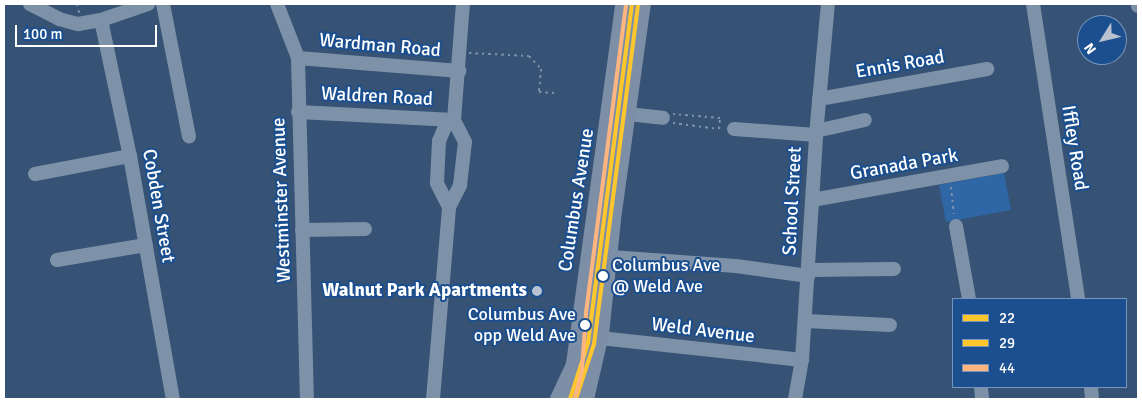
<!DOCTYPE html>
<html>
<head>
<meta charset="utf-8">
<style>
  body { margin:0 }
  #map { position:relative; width:1142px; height:403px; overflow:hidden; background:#365274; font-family:Signika,sans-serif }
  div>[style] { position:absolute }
  .green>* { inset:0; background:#2f66a5 }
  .path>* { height:2px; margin-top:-1px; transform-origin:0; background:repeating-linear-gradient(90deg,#7d92a8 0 2.5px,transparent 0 6.5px) }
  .minor>* { height:14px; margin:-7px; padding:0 7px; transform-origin:7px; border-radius:7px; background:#7d92a8 }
  .major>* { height:16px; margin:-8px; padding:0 8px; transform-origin:8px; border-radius:8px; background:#7d8ea7 }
  .bus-1>* { height:4px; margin:-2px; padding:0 2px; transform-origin:2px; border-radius:2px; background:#ffc72c }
  .bus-2>* { height:4px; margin:-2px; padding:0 2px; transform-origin:2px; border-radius:2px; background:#ffc72c }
  .bus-3>* { height:4px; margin:-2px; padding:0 2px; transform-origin:2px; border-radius:2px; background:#ffb580 }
  .dots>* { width:14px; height:14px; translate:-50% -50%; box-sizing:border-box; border:2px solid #1b4f8f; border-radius:50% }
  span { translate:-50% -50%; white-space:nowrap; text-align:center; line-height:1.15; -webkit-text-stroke:4px #1b4f8f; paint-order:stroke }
  .bus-label { font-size:18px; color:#fff }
  .left { translate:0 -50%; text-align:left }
  .right { translate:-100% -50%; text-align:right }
  .street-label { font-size:19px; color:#fff }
  .poi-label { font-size:19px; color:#fff; font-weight:700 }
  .frame { position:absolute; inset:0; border:5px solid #fff; pointer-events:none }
  .legend { position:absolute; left:952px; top:298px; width:175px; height:90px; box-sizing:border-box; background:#1b4f8f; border:1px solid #7695bc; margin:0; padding:6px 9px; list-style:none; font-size:15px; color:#fff }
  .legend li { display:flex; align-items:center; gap:10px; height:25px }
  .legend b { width:25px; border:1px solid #7695bc }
  .north { position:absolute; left:1077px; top:15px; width:50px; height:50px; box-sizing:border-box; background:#1b4f8f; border:1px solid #7695bc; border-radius:50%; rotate:234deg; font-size:14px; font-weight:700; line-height:20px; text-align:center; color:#fff }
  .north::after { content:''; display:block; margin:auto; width:18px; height:22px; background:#b9c2ce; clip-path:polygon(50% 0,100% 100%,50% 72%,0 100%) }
  .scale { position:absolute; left:15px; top:25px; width:142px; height:22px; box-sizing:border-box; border:2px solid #fff; border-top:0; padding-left:6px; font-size:15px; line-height:18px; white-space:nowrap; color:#fff; -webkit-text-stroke:4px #1b4f8f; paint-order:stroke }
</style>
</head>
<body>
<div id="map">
  <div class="green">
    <div style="clip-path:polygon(1004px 173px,1011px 210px,946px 222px,939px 185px)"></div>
  </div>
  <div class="path">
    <div style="left:77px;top:4px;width:9px;rotate:77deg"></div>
    <div style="left:469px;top:53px;width:60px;rotate:2.9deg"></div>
    <div style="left:529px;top:56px;width:18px;rotate:47deg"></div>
    <div style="left:541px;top:69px;width:23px;rotate:95deg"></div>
    <div style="left:539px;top:92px;width:17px;rotate:3deg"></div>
    <div style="left:673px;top:123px;width:46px;rotate:7.4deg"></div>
    <div style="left:719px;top:129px;width:11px;rotate:-85deg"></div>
    <div style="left:720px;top:118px;width:47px;rotate:-175.1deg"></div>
    <div style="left:951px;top:187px;width:27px;rotate:84deg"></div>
  </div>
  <div class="minor">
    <div style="left:30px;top:4px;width:33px;rotate:27deg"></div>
    <div style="left:59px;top:19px;width:20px;rotate:15deg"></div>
    <div style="left:78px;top:24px;width:23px;rotate:-10deg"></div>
    <div style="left:101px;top:20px;width:50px;rotate:-18.8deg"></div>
    <div style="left:163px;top:4px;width:135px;rotate:78.9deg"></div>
    <div style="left:277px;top:4px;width:58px;rotate:68.7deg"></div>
    <div style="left:298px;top:58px;width:341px;rotate:88.5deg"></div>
    <div style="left:1033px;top:4px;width:298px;rotate:81.3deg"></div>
    <div style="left:1138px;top:4px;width:2px;rotate:90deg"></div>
    <div style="left:101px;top:20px;width:139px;rotate:78deg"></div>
    <div style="left:130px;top:156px;width:247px;rotate:80deg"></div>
    <div style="left:298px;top:58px;width:162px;rotate:4.6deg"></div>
    <div style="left:819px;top:99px;width:171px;rotate:-10.1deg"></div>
    <div style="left:298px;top:112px;width:156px;rotate:2.9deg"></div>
    <div style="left:627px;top:114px;width:36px;rotate:6deg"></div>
    <div style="left:734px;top:129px;width:82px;rotate:4.2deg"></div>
    <div style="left:816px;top:131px;width:50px;rotate:-12.7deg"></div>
    <div style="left:35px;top:174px;width:97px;rotate:-10.7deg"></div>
    <div style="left:812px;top:200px;width:193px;rotate:-10.1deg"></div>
    <div style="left:449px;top:207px;width:27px;rotate:-117deg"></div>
    <div style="left:437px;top:183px;width:42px;rotate:-87.3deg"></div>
    <div style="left:439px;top:141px;width:15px;rotate:-67deg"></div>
    <div style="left:445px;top:127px;width:11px;rotate:-38deg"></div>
    <div style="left:956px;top:226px;width:74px;rotate:79.9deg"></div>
    <div style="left:302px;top:230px;width:63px;rotate:-0.9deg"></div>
    <div style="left:611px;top:257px;width:125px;rotate:4.1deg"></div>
    <div style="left:736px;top:266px;width:73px;rotate:7.9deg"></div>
    <div style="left:57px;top:260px;width:90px;rotate:-9.6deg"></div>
    <div style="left:808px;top:270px;width:86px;rotate:-0.7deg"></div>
    <div style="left:805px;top:321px;width:85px;rotate:2.7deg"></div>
    <div style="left:600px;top:338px;width:203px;rotate:6.2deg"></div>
    <div style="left:589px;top:368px;width:54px;rotate:-86.8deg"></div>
    <div style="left:592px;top:314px;width:313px;rotate:-82.6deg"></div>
    <div style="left:981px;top:387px;width:12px;rotate:85deg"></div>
    <div style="left:1091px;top:387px;width:12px;rotate:85deg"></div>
    <div style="left:433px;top:399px;width:193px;rotate:-85.2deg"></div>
    <div style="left:449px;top:207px;width:25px;rotate:-63deg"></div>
    <div style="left:460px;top:185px;width:43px;rotate:-83.4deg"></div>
    <div style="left:465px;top:142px;width:25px;rotate:-117deg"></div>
    <div style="left:454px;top:120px;width:116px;rotate:-85.6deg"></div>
    <div style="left:570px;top:399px;width:45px;rotate:-72deg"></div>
    <div style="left:795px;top:399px;width:40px;rotate:-80deg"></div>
    <div style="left:802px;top:360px;width:225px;rotate:-86.4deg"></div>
    <div style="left:816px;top:135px;width:132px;rotate:-84.8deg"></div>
  </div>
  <div class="major">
    <div style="left:558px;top:399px;width:38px;rotate:-65deg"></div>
    <div style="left:574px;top:364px;width:363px;rotate:-82.2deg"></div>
    <div style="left:586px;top:399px;width:67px;rotate:-77deg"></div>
    <div style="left:601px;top:334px;width:116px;rotate:-84deg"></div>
    <div style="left:613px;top:219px;width:217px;rotate:-82.1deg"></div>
  </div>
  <div class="bus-1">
    <div style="left:570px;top:399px;width:59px;rotate:-72.2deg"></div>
    <div style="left:588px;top:343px;width:342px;rotate:-82.6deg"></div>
  </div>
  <div class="bus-2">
    <div style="left:576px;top:399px;width:58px;rotate:-71.9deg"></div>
    <div style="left:594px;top:344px;width:342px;rotate:-82.6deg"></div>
  </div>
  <div class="bus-3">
    <div style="left:575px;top:398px;width:30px;rotate:-76deg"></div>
    <div style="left:582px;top:369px;width:56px;rotate:-85.9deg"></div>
    <div style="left:586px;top:313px;width:312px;rotate:-82.6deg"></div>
  </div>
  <div class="dots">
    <div style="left:603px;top:276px;background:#fff"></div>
    <div style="left:537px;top:291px;background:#b9c2ce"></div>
    <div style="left:585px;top:325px;background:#fff"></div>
  </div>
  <div class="bus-label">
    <span class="left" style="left:612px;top:276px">Columbus Ave<br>@ Weld Ave</span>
    <span class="right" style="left:576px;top:325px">Columbus Ave<br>opp Weld Ave</span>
  </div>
  <div class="street-label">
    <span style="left:380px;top:46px;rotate:5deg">Wardman Road</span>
    <span style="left:900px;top:65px;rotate:-10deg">Ennis Road</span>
    <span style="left:377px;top:97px;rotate:3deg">Waldren Road</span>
    <span style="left:1074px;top:148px;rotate:81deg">Iffley Road</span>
    <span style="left:904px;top:165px;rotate:-10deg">Granada Park</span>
    <span style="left:282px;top:200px;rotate:-92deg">Westminster Avenue</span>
    <span style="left:577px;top:200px;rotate:-81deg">Columbus Avenue</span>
    <span style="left:793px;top:201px;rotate:-87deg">School Street</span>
    <span style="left:158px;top:206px;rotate:80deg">Cobden Street</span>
    <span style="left:703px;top:331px;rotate:7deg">Weld Avenue</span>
  </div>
  <div class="poi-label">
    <span class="right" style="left:527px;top:291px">Walnut Park Apartments</span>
  </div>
  <div class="frame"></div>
  <ul class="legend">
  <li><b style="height:6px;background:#ffc72c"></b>22</li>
  <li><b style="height:6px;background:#ffc72c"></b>29</li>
  <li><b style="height:6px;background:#ffb580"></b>44</li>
  </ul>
  <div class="north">N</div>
  <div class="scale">100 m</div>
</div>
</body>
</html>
